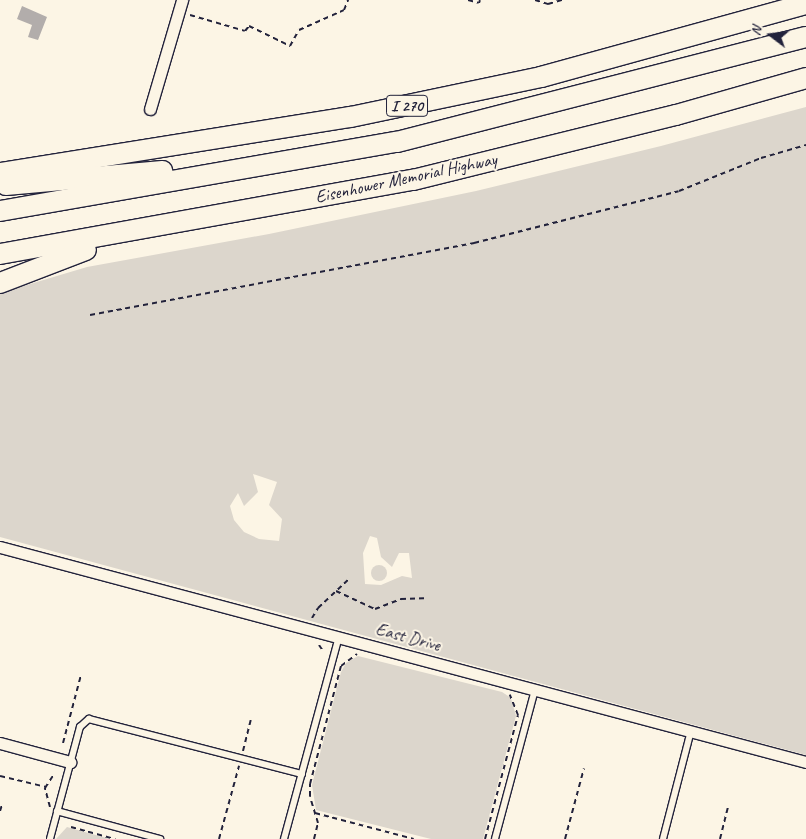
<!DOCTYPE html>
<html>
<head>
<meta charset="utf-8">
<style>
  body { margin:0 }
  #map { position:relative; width:806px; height:839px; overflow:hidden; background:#fcf5e5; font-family:Caveat,sans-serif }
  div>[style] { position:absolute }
  .green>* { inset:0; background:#dcd6cc }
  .round { border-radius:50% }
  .water>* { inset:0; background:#b2adab }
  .path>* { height:2px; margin-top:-1px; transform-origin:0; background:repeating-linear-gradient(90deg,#22223b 0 5px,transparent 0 9px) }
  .roads { filter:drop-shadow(1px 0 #22223b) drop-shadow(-1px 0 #22223b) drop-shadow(0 1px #22223b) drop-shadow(0 -1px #22223b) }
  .service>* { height:5.5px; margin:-2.75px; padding:0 2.75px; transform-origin:2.75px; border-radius:2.75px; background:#fcf5e5 }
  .minor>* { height:11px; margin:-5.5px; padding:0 5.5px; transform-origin:5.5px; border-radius:5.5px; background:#fcf5e5 }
  .motorway>* { height:20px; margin:-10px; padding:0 10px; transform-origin:10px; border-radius:10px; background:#fcf5e5 }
  span { translate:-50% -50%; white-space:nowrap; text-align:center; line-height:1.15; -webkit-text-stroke:4px #fcf5e5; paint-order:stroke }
  .shield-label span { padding:1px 4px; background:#fcf5e5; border:1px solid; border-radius:4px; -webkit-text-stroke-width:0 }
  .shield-label { font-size:16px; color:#22223b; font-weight:700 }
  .street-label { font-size:18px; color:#22223b }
  .north { position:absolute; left:746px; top:10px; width:50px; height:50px; -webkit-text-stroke:4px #fcf5e5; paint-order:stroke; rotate:285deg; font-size:14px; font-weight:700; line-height:20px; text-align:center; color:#22223b }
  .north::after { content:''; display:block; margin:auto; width:18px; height:22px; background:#22223b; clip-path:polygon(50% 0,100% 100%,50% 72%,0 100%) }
</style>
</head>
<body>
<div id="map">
  <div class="green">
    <div style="clip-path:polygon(evenodd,806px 107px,806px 755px,0 537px,0 293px,87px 267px,269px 234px,476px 191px,661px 146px,806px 107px,253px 474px,277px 482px,269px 505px,282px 519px,279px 541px,259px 539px,244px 532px,234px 520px,230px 506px,238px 493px,244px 506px,258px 492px,253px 474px,806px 107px,370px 536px,377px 538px,381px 557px,392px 567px,399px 553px,409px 553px,412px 578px,402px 576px,381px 585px,365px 584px,363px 553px,370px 536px)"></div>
    <div class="round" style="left:371px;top:565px;width:16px;height:16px"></div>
    <div style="clip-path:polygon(358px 656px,502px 692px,511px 698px,516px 716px,483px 839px,431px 839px,316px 810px,312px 785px,341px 672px,346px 663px)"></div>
    <div style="clip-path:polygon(67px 827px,110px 839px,56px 839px)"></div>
  </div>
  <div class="water">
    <div style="clip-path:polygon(22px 6px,47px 17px,38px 40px,28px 37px,32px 25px,17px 19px)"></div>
  </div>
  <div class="path">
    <div style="left:468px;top:0;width:11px;rotate:15deg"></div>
    <div style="left:479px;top:3px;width:3px;rotate:-72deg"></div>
    <div style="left:535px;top:0;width:14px;rotate:17deg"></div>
    <div style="left:548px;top:4px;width:15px;rotate:-16deg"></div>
    <div style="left:190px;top:15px;width:57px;rotate:16.2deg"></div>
    <div style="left:245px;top:31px;width:6px;rotate:-51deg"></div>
    <div style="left:249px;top:26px;width:46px;rotate:26deg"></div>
    <div style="left:290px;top:46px;width:18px;rotate:-61deg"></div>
    <div style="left:299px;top:30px;width:49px;rotate:-24deg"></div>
    <div style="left:344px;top:10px;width:11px;rotate:-68deg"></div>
    <div style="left:90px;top:315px;width:391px;rotate:-10.6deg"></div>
    <div style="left:474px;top:243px;width:211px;rotate:-14.2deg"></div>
    <div style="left:679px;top:191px;width:88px;rotate:-21.9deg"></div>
    <div style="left:761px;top:158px;width:47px;rotate:-16.1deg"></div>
    <div style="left:336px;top:591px;width:43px;rotate:24.8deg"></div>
    <div style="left:375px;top:609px;width:28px;rotate:-21deg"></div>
    <div style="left:401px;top:599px;width:23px;rotate:-2deg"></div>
    <div style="left:312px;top:618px;width:12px;rotate:-59deg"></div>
    <div style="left:318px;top:608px;width:42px;rotate:-43.1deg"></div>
    <div style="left:319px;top:645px;width:7px;rotate:56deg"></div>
    <div style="left:63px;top:743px;width:70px;rotate:-75.2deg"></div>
    <div style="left:243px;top:751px;width:32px;rotate:-76deg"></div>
    <div style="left:0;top:776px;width:47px;rotate:13.4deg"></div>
    <div style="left:50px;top:807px;width:20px;rotate:-105deg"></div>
    <div style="left:45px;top:788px;width:17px;rotate:-57deg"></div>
    <div style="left:0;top:811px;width:6px;rotate:-72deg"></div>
    <div style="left:315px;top:813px;width:102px;rotate:14.7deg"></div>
    <div style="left:71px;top:827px;width:46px;rotate:15.3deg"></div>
    <div style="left:219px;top:839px;width:76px;rotate:-74.7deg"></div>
    <div style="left:314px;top:839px;width:16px;rotate:-76deg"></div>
    <div style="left:318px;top:823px;width:28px;rotate:-107deg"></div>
    <div style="left:310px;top:796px;width:12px;rotate:-90deg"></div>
    <div style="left:310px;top:784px;width:122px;rotate:-75.3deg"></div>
    <div style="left:341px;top:666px;width:20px;rotate:-37deg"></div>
    <div style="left:485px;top:839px;width:128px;rotate:-75.1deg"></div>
    <div style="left:518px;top:715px;width:22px;rotate:-112deg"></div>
    <div style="left:565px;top:839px;width:73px;rotate:-75deg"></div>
    <div style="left:720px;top:839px;width:33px;rotate:-76deg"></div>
  </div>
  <div class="roads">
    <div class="service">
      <div style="left:57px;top:811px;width:107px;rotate:15.2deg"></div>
      <div style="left:50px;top:839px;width:116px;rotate:-75deg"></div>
      <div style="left:80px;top:727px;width:12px;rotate:-42deg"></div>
      <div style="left:89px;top:719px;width:220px;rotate:14.5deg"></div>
      <div style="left:284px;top:839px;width:209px;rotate:-74.8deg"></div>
      <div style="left:495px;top:839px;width:154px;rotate:-75deg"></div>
      <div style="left:663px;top:839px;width:112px;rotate:-75.5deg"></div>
    </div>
    <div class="minor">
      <div style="left:150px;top:109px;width:114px;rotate:-73.6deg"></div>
      <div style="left:0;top:547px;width:834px;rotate:14.94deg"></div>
      <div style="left:0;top:743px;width:73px;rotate:15.2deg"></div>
    </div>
    <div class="motorway">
      <div style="left:0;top:173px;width:355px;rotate:-9.1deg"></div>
      <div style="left:351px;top:117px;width:194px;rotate:-11.9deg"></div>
      <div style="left:541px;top:77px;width:275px;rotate:-15.4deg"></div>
      <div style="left:6px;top:185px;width:157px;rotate:-5.1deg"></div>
      <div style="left:0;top:211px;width:403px;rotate:-9.9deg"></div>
      <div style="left:397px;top:142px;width:422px;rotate:-14.4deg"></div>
      <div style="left:0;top:254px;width:420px;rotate:-10.2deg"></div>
      <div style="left:413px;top:180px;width:271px;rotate:-13.9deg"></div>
      <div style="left:676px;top:115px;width:135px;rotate:-15.9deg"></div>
      <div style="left:0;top:283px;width:92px;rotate:-21deg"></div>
    </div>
  </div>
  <div class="shield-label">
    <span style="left:407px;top:106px">I 270</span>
  </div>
  <div class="street-label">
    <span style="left:406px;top:178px;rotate:-12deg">Eisenhower Memorial Highway</span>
    <span style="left:408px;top:637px;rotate:15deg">East Drive</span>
  </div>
  <div class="north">N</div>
</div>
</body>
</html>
